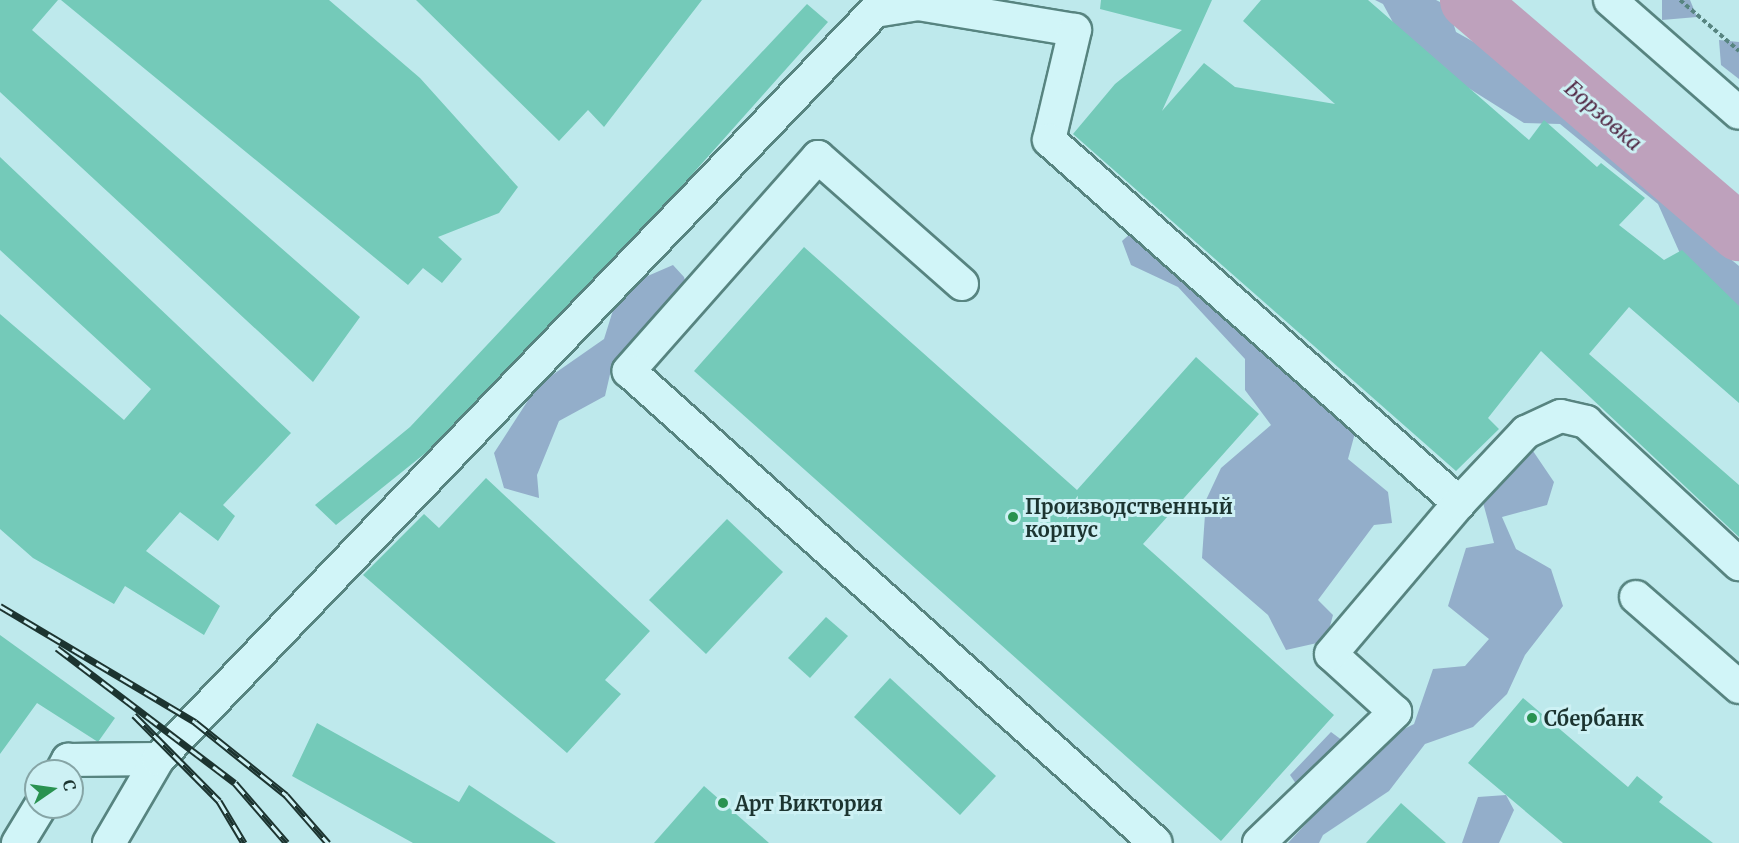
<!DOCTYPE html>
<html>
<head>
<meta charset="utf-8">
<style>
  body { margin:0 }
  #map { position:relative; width:1739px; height:843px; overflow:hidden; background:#bee9ec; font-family:Merriweather,serif }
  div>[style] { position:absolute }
  .green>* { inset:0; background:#93aeca }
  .river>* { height:57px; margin:-28.5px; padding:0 28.5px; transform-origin:28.5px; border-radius:28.5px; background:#bea1bc }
  .building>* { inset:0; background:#74cab9 }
  .path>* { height:4px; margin-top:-2px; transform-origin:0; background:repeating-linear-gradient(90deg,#578480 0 4.5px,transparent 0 7.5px) }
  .roads { filter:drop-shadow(2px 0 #578480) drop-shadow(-2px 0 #578480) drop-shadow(0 2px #578480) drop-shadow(0 -2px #578480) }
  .minor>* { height:32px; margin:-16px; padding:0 16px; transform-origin:16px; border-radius:16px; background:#d1f5f8 }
  .rail>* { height:7px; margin-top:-3.5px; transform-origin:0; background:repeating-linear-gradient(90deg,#cdf1f4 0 14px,#1c3430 0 28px); box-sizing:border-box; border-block:2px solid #1c3430 }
  .dots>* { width:16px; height:16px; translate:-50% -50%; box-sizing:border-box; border:3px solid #cdf1f4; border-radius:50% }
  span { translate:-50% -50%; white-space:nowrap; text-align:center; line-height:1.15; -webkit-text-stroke:6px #cdf1f4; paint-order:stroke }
  .poi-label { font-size:20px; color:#1c3430; font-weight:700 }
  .left { translate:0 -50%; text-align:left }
  .water-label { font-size:21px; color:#532b47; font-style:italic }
  .north { position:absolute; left:24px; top:759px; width:60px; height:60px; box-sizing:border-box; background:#cdf1f4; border:2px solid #86a5a6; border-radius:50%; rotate:77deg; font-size:16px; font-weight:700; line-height:24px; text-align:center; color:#1c3430 }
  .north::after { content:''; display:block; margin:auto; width:21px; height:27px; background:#299250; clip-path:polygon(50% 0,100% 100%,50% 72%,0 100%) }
</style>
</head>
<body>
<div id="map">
  <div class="green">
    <div style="clip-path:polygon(1375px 0,1436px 0,1448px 6px,1456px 32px,1549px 84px,1617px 142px,1646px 148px,1700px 187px,1705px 238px,1739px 266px,1739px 313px,1695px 287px,1658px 204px,1560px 124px,1524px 123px,1408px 50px,1383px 4px)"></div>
    <div style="clip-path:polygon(1662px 0,1690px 0,1697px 17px,1662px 20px)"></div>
    <div style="clip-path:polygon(1719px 40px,1739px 42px,1739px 79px,1721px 65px)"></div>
    <div style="clip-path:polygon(1149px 217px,1362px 407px,1348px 459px,1388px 492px,1392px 523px,1374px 525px,1318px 600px,1333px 615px,1326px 641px,1286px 650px,1268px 615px,1202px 558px,1206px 500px,1221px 468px,1271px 425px,1245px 390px,1245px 359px,1178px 287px,1131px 265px,1122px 241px)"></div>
    <div style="clip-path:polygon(673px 265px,684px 277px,692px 304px,611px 370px,605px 396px,559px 421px,537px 475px,539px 498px,504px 488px,494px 453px,538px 385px,604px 339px,620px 288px)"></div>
    <div style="clip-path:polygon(1533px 451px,1554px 482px,1547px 505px,1502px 517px,1516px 549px,1551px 569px,1563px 606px,1525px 655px,1507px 694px,1473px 727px,1425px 744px,1389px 791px,1323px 835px,1319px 843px,1288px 843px,1316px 813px,1290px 775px,1331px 732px,1358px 752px,1414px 724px,1433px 669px,1465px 666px,1489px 639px,1448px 606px,1466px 548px,1494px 543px,1482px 499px)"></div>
    <div style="clip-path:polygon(1506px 795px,1514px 810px,1499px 843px,1462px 843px,1478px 797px)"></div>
  </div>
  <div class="river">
    <div style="left:1468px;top:0;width:357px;rotate:40.6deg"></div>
  </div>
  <div class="building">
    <div style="clip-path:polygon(0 0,58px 0,32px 30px,360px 317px,313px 382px,0 92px)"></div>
    <div style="clip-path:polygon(61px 0,329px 0,420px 78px,518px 187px,499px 213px,438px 237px,462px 259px,442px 283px,423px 268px,408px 285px)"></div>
    <div style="clip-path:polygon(416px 0,702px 0,604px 127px,588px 110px,559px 141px)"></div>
    <div style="clip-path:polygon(1101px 0,1212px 0,1162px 111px,1204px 63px,1235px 87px,1335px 104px,1243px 21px,1261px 0,1368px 0,1529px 140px,1544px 120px,1597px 167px,1601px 163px,1645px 198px,1619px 225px,1664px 260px,1682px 250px,1739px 306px,1739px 403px,1629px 307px,1589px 354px,1739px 485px,1739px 537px,1541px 351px,1488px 418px,1499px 429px,1456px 471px,1073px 134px,1115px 84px,1182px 30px,1100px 9px)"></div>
    <div style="clip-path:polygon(807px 4px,828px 22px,672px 197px,428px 451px,336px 525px,315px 505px,410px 427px)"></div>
    <div style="clip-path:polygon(0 157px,291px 433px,223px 505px,235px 516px,218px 541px,180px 512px,146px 551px,220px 606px,204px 635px,125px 586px,114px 604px,33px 558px,0 529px,0 314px,124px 420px,151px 389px,0 250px)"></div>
    <div style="clip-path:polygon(804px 247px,1077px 490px,1196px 357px,1259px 414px,1143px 544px,1334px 715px,1221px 841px,694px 371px)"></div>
    <div style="clip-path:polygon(486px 478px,650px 631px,605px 680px,621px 694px,567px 753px,363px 575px,424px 514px,439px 528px)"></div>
    <div style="clip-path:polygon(727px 519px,783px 572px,706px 654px,649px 600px)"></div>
    <div style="clip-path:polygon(826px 617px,848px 636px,810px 678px,788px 658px)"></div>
    <div style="clip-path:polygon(0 635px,115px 718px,98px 742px,37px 703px,0 754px)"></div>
    <div style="clip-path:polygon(890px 678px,996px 776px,960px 815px,854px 717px)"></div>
    <div style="clip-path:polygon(1523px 698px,1628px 787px,1637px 776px,1663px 797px,1659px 802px,1713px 843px,1563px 843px,1468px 763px)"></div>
    <div style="clip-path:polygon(317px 723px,459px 802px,469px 785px,556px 843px,413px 843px,292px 776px)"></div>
    <div style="clip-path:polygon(704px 786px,769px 843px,654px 843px)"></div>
    <div style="clip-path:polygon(1401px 803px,1446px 843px,1366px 843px)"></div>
  </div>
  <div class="path">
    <div style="left:1680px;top:0;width:78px;rotate:40.8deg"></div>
  </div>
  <div class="roads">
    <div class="minor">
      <div style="left:1610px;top:0;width:171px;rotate:41.2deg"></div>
      <div style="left:962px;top:284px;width:192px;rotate:-138.6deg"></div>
      <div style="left:818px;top:157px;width:286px;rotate:131.5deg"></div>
      <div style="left:629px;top:371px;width:707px;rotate:41.85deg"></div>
      <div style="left:1636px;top:597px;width:137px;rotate:41.1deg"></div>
      <div style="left:62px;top:771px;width:13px;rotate:-61deg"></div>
      <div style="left:68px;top:760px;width:90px;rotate:-0.6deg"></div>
      <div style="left:18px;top:843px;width:42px;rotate:-58.6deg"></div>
      <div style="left:109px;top:843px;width:97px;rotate:-59.7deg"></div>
      <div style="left:158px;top:759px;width:1036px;rotate:-46.21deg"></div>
      <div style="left:875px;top:11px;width:44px;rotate:-9.2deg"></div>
      <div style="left:918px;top:4px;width:159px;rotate:9.4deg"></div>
      <div style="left:1075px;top:30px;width:113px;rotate:103.3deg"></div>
      <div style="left:1049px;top:140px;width:548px;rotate:41.52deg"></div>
      <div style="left:1259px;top:843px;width:189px;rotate:-43.9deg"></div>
      <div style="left:1395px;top:712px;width:86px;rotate:-137.8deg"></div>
      <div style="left:1331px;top:654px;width:198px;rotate:-49.7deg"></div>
      <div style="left:1459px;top:503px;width:98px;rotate:-46.7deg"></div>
      <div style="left:1526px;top:432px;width:38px;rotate:-25deg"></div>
      <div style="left:1561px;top:416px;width:26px;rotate:13deg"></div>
      <div style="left:1586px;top:422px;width:209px;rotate:42.9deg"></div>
    </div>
  </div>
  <div class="rail">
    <div style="left:0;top:606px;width:227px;rotate:30.7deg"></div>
    <div style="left:195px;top:722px;width:117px;rotate:38.7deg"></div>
    <div style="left:286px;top:795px;width:64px;rotate:48.8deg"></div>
    <div style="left:57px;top:648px;width:223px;rotate:37.2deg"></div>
    <div style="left:235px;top:783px;width:79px;rotate:49.1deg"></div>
    <div style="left:134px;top:715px;width:121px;rotate:45.3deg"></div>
    <div style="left:219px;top:801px;width:49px;rotate:59.2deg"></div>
  </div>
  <div class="dots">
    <div style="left:1013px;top:517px;background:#299250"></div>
    <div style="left:1532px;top:718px;background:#299250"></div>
    <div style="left:723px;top:803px;background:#299250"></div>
  </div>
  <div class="poi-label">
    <span class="left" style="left:1025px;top:518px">Производственный<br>корпус</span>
    <span class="left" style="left:1544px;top:718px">Сбербанк</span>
    <span class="left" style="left:735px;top:803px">Арт Виктория</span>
  </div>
  <div class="water-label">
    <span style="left:1603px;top:116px;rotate:41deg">Борзовка</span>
  </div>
  <div class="north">С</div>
</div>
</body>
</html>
